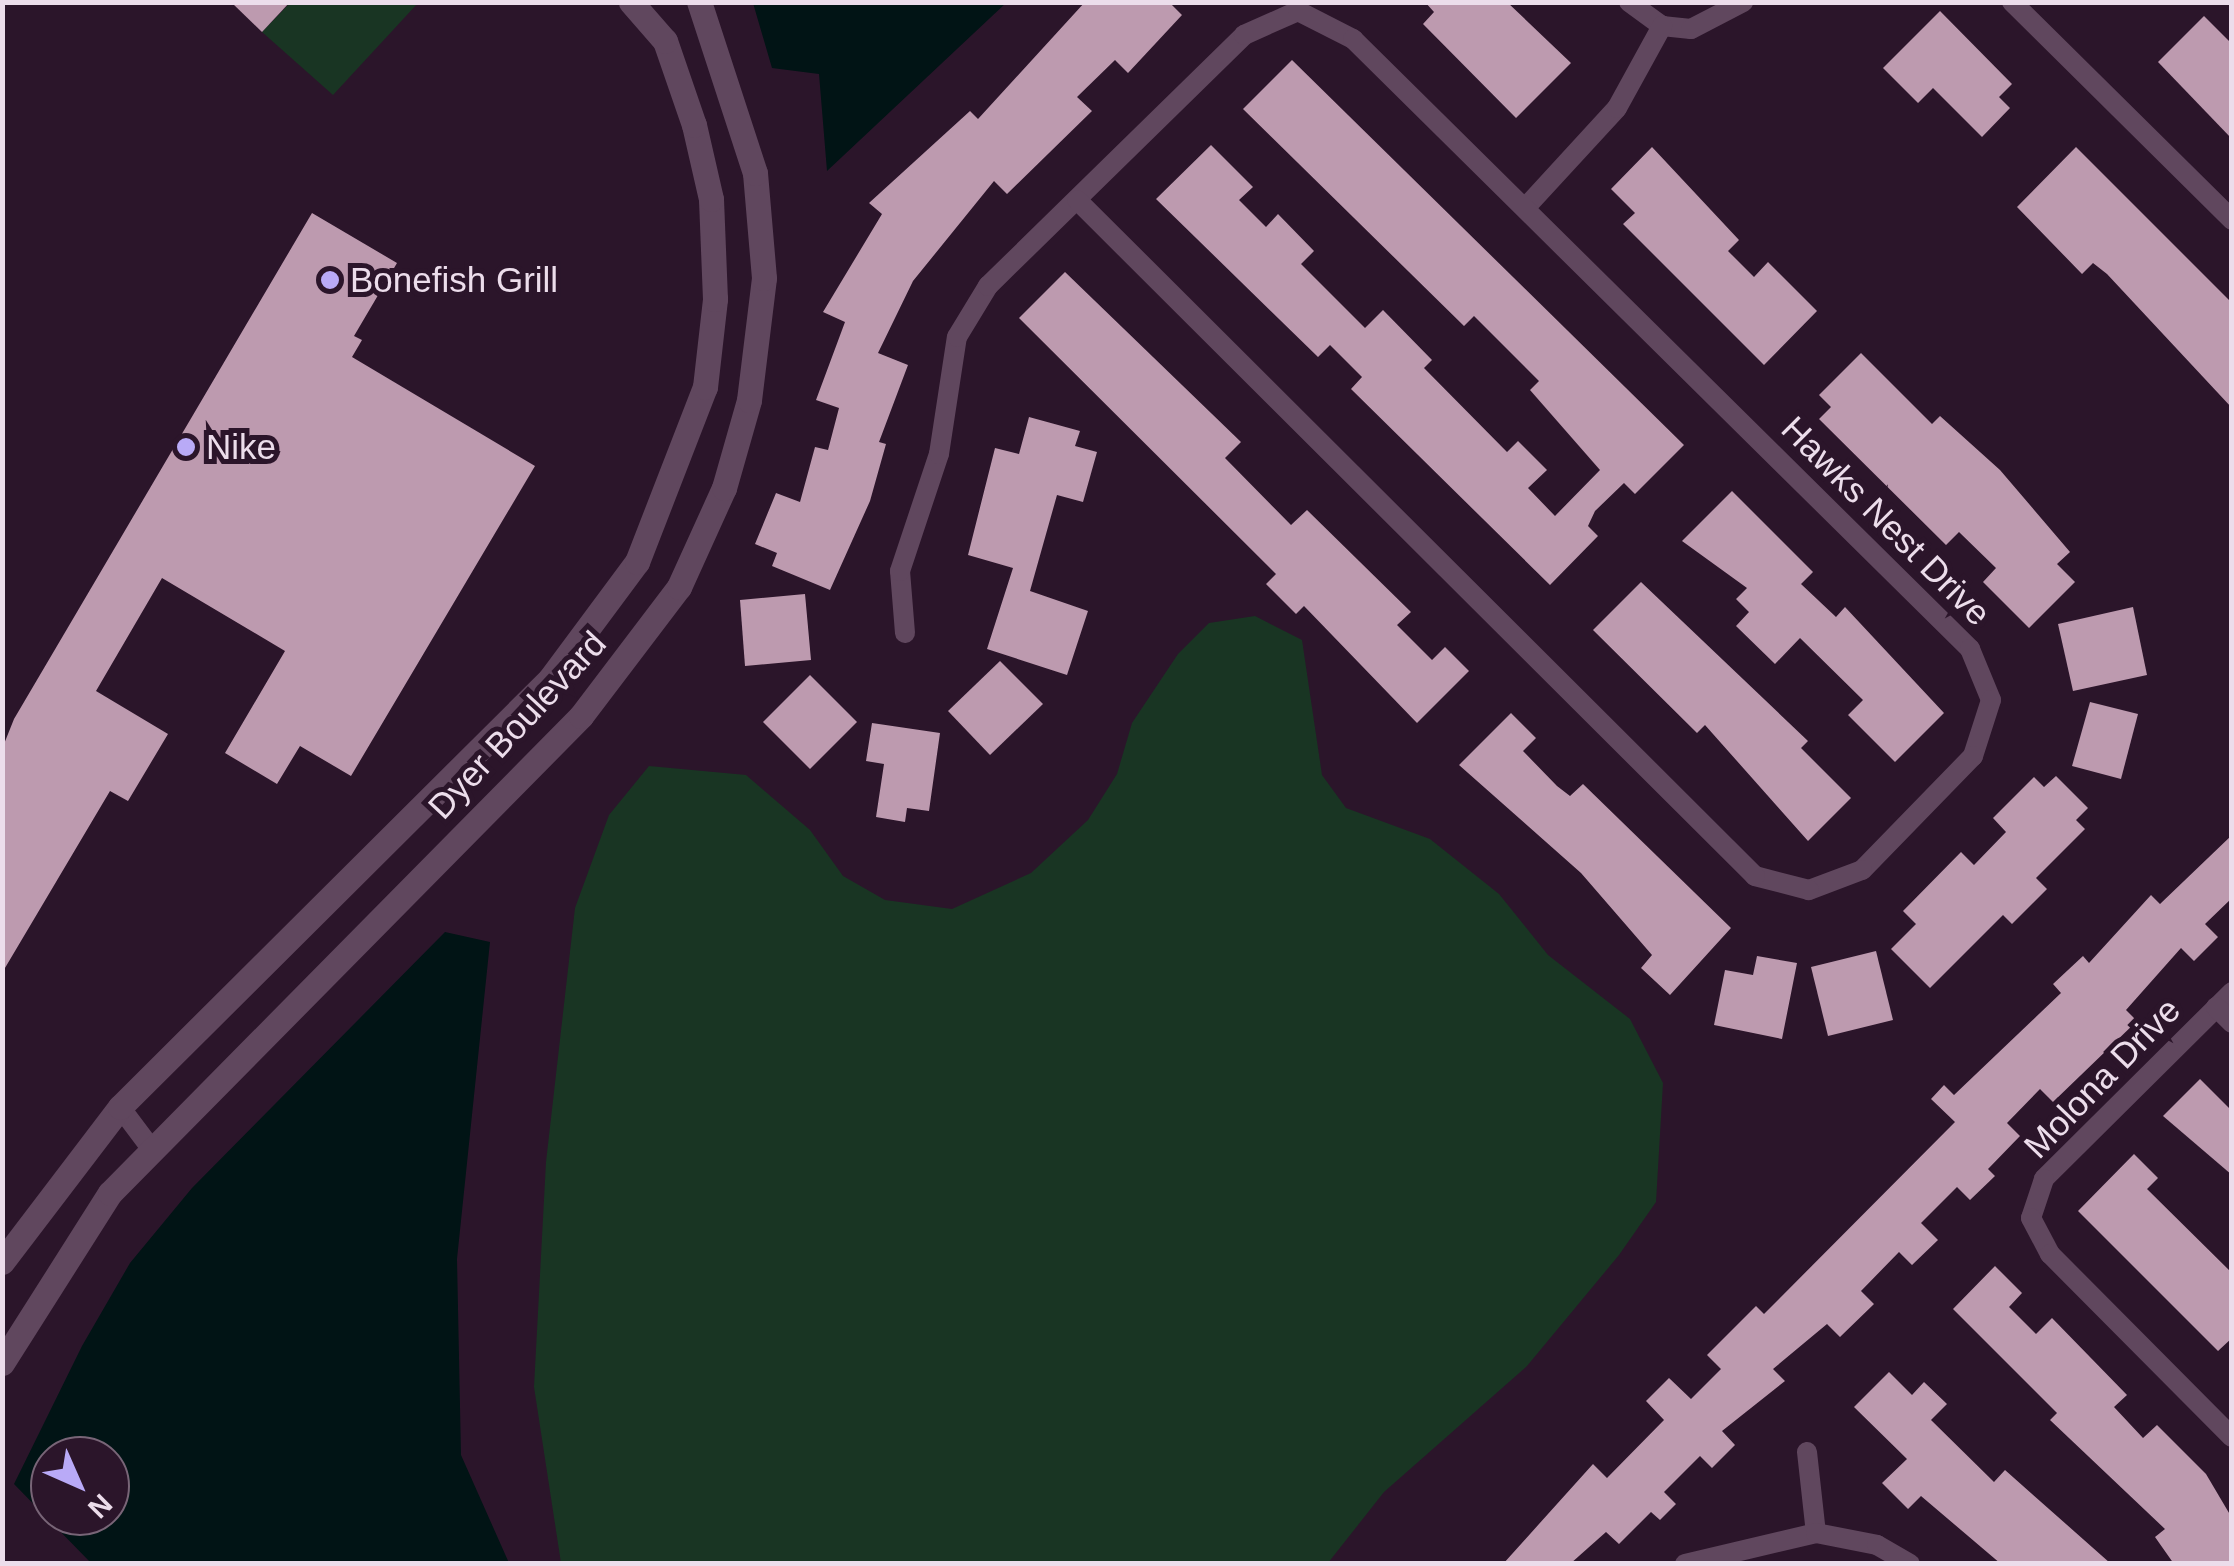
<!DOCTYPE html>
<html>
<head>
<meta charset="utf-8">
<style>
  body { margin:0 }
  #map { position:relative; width:2234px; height:1566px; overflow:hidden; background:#2b152a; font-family:Arial,sans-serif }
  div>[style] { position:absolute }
  .green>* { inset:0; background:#193523 }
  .water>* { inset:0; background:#011415 }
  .building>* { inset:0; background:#bd9aaf }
  .minor>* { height:20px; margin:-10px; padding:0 10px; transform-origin:10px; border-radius:10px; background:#60475e }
  .tertiary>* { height:25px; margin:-12.5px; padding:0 12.5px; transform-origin:12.5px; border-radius:12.5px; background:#60475e }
  .dots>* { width:28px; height:28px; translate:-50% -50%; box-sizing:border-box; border:5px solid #2b152a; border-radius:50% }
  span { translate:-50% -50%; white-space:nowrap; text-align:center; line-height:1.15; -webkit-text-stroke:10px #2b152a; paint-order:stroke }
  .poi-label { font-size:35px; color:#ecddeb }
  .left { translate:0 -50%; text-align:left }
  .street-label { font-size:35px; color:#ecddeb }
  .frame { position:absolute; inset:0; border:5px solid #ecddeb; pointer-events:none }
  .north { position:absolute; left:30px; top:1436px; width:100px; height:100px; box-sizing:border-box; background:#2b152a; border:2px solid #786577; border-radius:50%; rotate:135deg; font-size:28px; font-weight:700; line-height:40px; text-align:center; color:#ecddeb }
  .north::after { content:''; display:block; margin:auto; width:35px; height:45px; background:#b9aaf7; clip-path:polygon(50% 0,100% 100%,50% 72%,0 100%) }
</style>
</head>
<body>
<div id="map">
  <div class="green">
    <div style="clip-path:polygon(290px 3px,290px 2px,418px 3px,333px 95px,262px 32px)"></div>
    <div style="clip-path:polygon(1255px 616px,1302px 640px,1322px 775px,1346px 808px,1430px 839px,1499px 894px,1548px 955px,1630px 1019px,1663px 1083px,1656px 1202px,1619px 1255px,1527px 1366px,1384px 1492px,1328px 1563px,561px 1563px,534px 1387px,546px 1162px,575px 908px,609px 815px,649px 766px,746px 775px,810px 830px,843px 876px,885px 900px,952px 909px,1031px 873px,1088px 820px,1117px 774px,1132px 723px,1178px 654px,1209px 623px)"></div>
  </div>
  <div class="water">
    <div style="clip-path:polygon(753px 3px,753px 2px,1006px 3px,827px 171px,819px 74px,772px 68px)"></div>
    <div style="clip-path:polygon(evenodd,445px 932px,490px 942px,457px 1259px,461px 1455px,509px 1563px,91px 1563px,14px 1484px,82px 1346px,130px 1263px,192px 1188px,445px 932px,50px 1456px,110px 1456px,110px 1516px,50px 1516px,50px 1456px)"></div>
  </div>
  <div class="building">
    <div style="clip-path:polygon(231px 2px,290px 2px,262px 32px)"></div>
    <div style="clip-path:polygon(1085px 2px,1169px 2px,1182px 15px,1128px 73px,1115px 60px,1077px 97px,1092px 111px,1007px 194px,994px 181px,913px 281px,878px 353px,908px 365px,879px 442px,886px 444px,870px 501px,830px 590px,772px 566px,777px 553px,755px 544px,776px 493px,800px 502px,815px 447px,828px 450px,839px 408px,816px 400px,845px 322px,823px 312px,882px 214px,869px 203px,970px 111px,978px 119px)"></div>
    <div style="clip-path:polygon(1425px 2px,1507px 2px,1571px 63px,1516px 118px,1423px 24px,1434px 12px)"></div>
    <div style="clip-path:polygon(1940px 11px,2012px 84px,1999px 97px,2010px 108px,1982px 137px,1933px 88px,1918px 103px,1883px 68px)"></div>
    <div style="clip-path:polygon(2204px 16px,2232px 44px,2232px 139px,2158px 62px)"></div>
    <div style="clip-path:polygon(1292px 60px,1684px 445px,1635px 494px,1624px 483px,1595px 511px,1588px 526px,1598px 536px,1550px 585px,1351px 389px,1362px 377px,1330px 345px,1318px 357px,1156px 199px,1211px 145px,1253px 187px,1239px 200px,1266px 227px,1278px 214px,1314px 251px,1301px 264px,1365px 328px,1383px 310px,1432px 360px,1424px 368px,1507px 452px,1518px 441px,1547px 470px,1528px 488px,1555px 516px,1600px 470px,1530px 390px,1539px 381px,1474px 316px,1464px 326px,1243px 109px)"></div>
    <div style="clip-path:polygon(1652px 147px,1739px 240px,1728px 251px,1754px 277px,1768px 262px,1817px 311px,1764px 365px,1623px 224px,1635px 213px,1611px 189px)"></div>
    <div style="clip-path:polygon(2076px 147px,2232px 303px,2232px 408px,2107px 274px,2093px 263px,2082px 274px,2017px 207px)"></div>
    <div style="clip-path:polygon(312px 213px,397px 263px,354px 336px,362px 340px,352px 357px,535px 466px,351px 776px,300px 746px,277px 784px,225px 753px,285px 651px,162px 578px,96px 691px,168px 734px,128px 801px,110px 791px,2px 973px,2px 749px,14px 719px)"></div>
    <div style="clip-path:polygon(1065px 272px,1241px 442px,1225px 458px,1291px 525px,1307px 510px,1411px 612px,1397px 625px,1432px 660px,1445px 647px,1469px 671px,1417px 723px,1304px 606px,1296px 614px,1266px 584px,1276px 574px,1019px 318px)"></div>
    <div style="clip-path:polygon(1861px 353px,1932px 424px,1940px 416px,2000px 470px,2070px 552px,2057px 564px,2075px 582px,2029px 628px,1983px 582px,1996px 568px,1959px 532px,1946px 545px,1819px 419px,1831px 407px,1819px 395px)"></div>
    <div style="clip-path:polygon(1029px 417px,1080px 431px,1075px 446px,1097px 452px,1083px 502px,1057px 495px,1030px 591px,1088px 611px,1067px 675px,987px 649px,1013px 568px,968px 555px,995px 448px,1019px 454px)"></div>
    <div style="clip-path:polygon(1732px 491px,1813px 572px,1801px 584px,1836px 617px,1845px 607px,1944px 713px,1895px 762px,1848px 715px,1863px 700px,1800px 638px,1775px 664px,1736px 626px,1749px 612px,1736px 599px,1747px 588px,1682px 541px)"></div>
    <div style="clip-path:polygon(1641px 582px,1808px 741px,1801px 748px,1851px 798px,1808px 841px,1705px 725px,1697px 733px,1593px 630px)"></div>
    <div style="clip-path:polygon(805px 594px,811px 660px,745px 666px,740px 600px)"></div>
    <div style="clip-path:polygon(2133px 607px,2147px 675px,2073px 691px,2058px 624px)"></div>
    <div style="clip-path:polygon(1000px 661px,1043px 704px,990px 755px,948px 711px)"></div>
    <div style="clip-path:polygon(810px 675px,857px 722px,810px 769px,763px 722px)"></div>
    <div style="clip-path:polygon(2090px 702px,2138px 714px,2121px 779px,2072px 766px)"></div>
    <div style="clip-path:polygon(1511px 713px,1536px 738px,1523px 751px,1557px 786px,1570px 796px,1583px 784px,1731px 928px,1670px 995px,1641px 968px,1652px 955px,1581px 873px,1459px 765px)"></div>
    <div style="clip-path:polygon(872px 723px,940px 733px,929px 811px,907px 808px,905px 822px,876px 817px,884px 764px,866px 761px)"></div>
    <div style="clip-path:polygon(2056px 776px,2088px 808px,2076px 820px,2085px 829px,2036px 878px,2047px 889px,2012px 924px,2003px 915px,1930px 988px,1891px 949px,1916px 924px,1903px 911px,1961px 852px,1974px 865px,2006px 832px,1993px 818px,2034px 777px,2044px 787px)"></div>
    <div style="clip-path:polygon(2232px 835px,2232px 898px,2205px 924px,2218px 937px,2194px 961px,2181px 948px,2126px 1010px,2137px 1021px,2053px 1102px,2040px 1089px,2007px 1123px,2020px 1136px,1988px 1169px,1995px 1176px,1970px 1200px,1957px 1187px,1921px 1223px,1938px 1240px,1912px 1265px,1899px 1252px,1861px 1291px,1874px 1304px,1840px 1337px,1827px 1324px,1773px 1369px,1785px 1381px,1722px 1431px,1735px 1445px,1712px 1468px,1700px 1456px,1664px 1492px,1676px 1504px,1660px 1520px,1651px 1512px,1619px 1544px,1606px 1532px,1570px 1564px,1503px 1564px,1593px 1464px,1607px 1478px,1664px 1420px,1646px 1401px,1669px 1378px,1691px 1399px,1721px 1369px,1707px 1355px,1756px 1306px,1764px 1314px,1955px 1122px,1931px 1099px,1944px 1085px,1954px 1095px,2061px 993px,2053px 984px,2083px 956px,2089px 963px,2151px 895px,2160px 904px)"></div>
    <div style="clip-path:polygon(1876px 951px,1893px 1020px,1828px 1036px,1811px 967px)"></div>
    <div style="clip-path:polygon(1757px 956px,1797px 963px,1782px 1039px,1714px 1025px,1725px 970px,1753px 975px)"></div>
    <div style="clip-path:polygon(2200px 1079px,2232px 1111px,2232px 1175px,2163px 1116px)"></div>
    <div style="clip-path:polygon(2134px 1154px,2158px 1178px,2147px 1189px,2232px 1273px,2232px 1338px,2218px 1351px,2078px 1211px)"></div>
    <div style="clip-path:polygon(1995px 1266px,2022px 1293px,2009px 1307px,2036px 1334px,2052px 1318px,2127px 1395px,2114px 1407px,2143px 1438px,2157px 1425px,2206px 1474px,2232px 1518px,2232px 1564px,2174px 1564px,2155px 1537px,2165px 1529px,2050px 1420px,2057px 1413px,1953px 1309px)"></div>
    <div style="clip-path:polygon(1889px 1372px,1912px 1395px,1924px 1382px,1947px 1404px,1931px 1420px,1994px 1482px,2005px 1470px,2110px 1563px,2001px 1564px,1921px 1496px,1908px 1509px,1882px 1483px,1907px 1459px,1854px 1407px)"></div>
  </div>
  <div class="minor">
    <div style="left:1629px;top:2px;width:41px;rotate:36deg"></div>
    <div style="left:1662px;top:26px;width:29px;rotate:6deg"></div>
    <div style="left:1691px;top:29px;width:59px;rotate:-27.4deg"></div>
    <div style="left:2012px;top:2px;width:310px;rotate:44.7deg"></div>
    <div style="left:1526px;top:207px;width:134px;rotate:-47.4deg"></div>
    <div style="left:1617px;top:108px;width:94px;rotate:-61.2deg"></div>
    <div style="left:905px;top:633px;width:62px;rotate:-94.6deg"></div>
    <div style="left:900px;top:571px;width:123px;rotate:-71.6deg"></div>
    <div style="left:939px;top:454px;width:118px;rotate:-81.3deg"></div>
    <div style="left:957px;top:337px;width:60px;rotate:-58.7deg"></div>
    <div style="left:988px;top:286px;width:359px;rotate:-44.4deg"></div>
    <div style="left:1244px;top:35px;width:59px;rotate:-24deg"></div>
    <div style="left:1298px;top:11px;width:62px;rotate:27deg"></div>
    <div style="left:1353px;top:39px;width:868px;rotate:44.67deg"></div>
    <div style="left:1970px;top:649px;width:55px;rotate:67.6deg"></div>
    <div style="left:1991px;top:700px;width:59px;rotate:107.8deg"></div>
    <div style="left:1973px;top:756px;width:159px;rotate:134.2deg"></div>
    <div style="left:1862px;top:870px;width:57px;rotate:159.3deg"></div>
    <div style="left:1809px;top:890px;width:56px;rotate:-165.5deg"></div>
    <div style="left:1755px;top:876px;width:957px;rotate:-135.08deg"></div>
    <div style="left:2232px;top:992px;width:265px;rotate:135.2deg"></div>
    <div style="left:2044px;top:1179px;width:41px;rotate:108.4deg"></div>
    <div style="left:2031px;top:1218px;width:41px;rotate:62.2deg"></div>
    <div style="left:2050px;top:1254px;width:258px;rotate:45.2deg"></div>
    <div style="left:2216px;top:1007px;width:23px;rotate:45deg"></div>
    <div style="left:120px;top:1107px;width:50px;rotate:53.1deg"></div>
    <div style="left:1807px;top:1452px;width:81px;rotate:83.7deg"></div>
    <div style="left:1685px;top:1564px;width:135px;rotate:-13.3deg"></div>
    <div style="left:1816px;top:1533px;width:62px;rotate:11.1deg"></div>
    <div style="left:1877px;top:1545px;width:38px;rotate:30deg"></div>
  </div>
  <div class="tertiary">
    <div style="left:2px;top:1262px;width:195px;rotate:-52.7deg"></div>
    <div style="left:120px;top:1107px;width:607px;rotate:-44.87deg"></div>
    <div style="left:550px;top:679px;width:146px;rotate:-53.4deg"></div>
    <div style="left:637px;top:562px;width:188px;rotate:-68.8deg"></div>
    <div style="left:705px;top:387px;width:89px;rotate:-83.5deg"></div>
    <div style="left:715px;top:299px;width:100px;rotate:-92.3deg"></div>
    <div style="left:711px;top:199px;width:76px;rotate:-102.9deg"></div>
    <div style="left:694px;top:125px;width:89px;rotate:-109deg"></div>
    <div style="left:665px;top:41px;width:52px;rotate:-131.1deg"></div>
    <div style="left:2px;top:1363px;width:201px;rotate:-57.6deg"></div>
    <div style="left:110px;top:1193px;width:670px;rotate:-45.36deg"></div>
    <div style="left:581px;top:716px;width:162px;rotate:-52.8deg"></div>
    <div style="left:679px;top:587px;width:109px;rotate:-65.6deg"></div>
    <div style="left:724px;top:488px;width:91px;rotate:-74.1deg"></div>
    <div style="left:749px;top:400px;width:123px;rotate:-83deg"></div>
    <div style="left:764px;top:278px;width:105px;rotate:-94.9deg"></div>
    <div style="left:755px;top:173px;width:180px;rotate:-108.1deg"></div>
  </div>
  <div class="dots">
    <div style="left:330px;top:280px;background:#b9aaf7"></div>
    <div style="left:186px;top:447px;background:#b9aaf7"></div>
  </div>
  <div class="poi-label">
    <span class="left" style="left:350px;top:280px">Bonefish Grill</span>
    <span class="left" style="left:206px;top:447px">Nike</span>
  </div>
  <div class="street-label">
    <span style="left:1886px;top:521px;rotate:45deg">Hawks Nest Drive</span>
    <span style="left:517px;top:725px;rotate:-47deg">Dyer Boulevard</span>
    <span style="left:2102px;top:1078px;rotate:-46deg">Molona Drive</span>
  </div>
  <div class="frame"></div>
  <div class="north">N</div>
</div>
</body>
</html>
